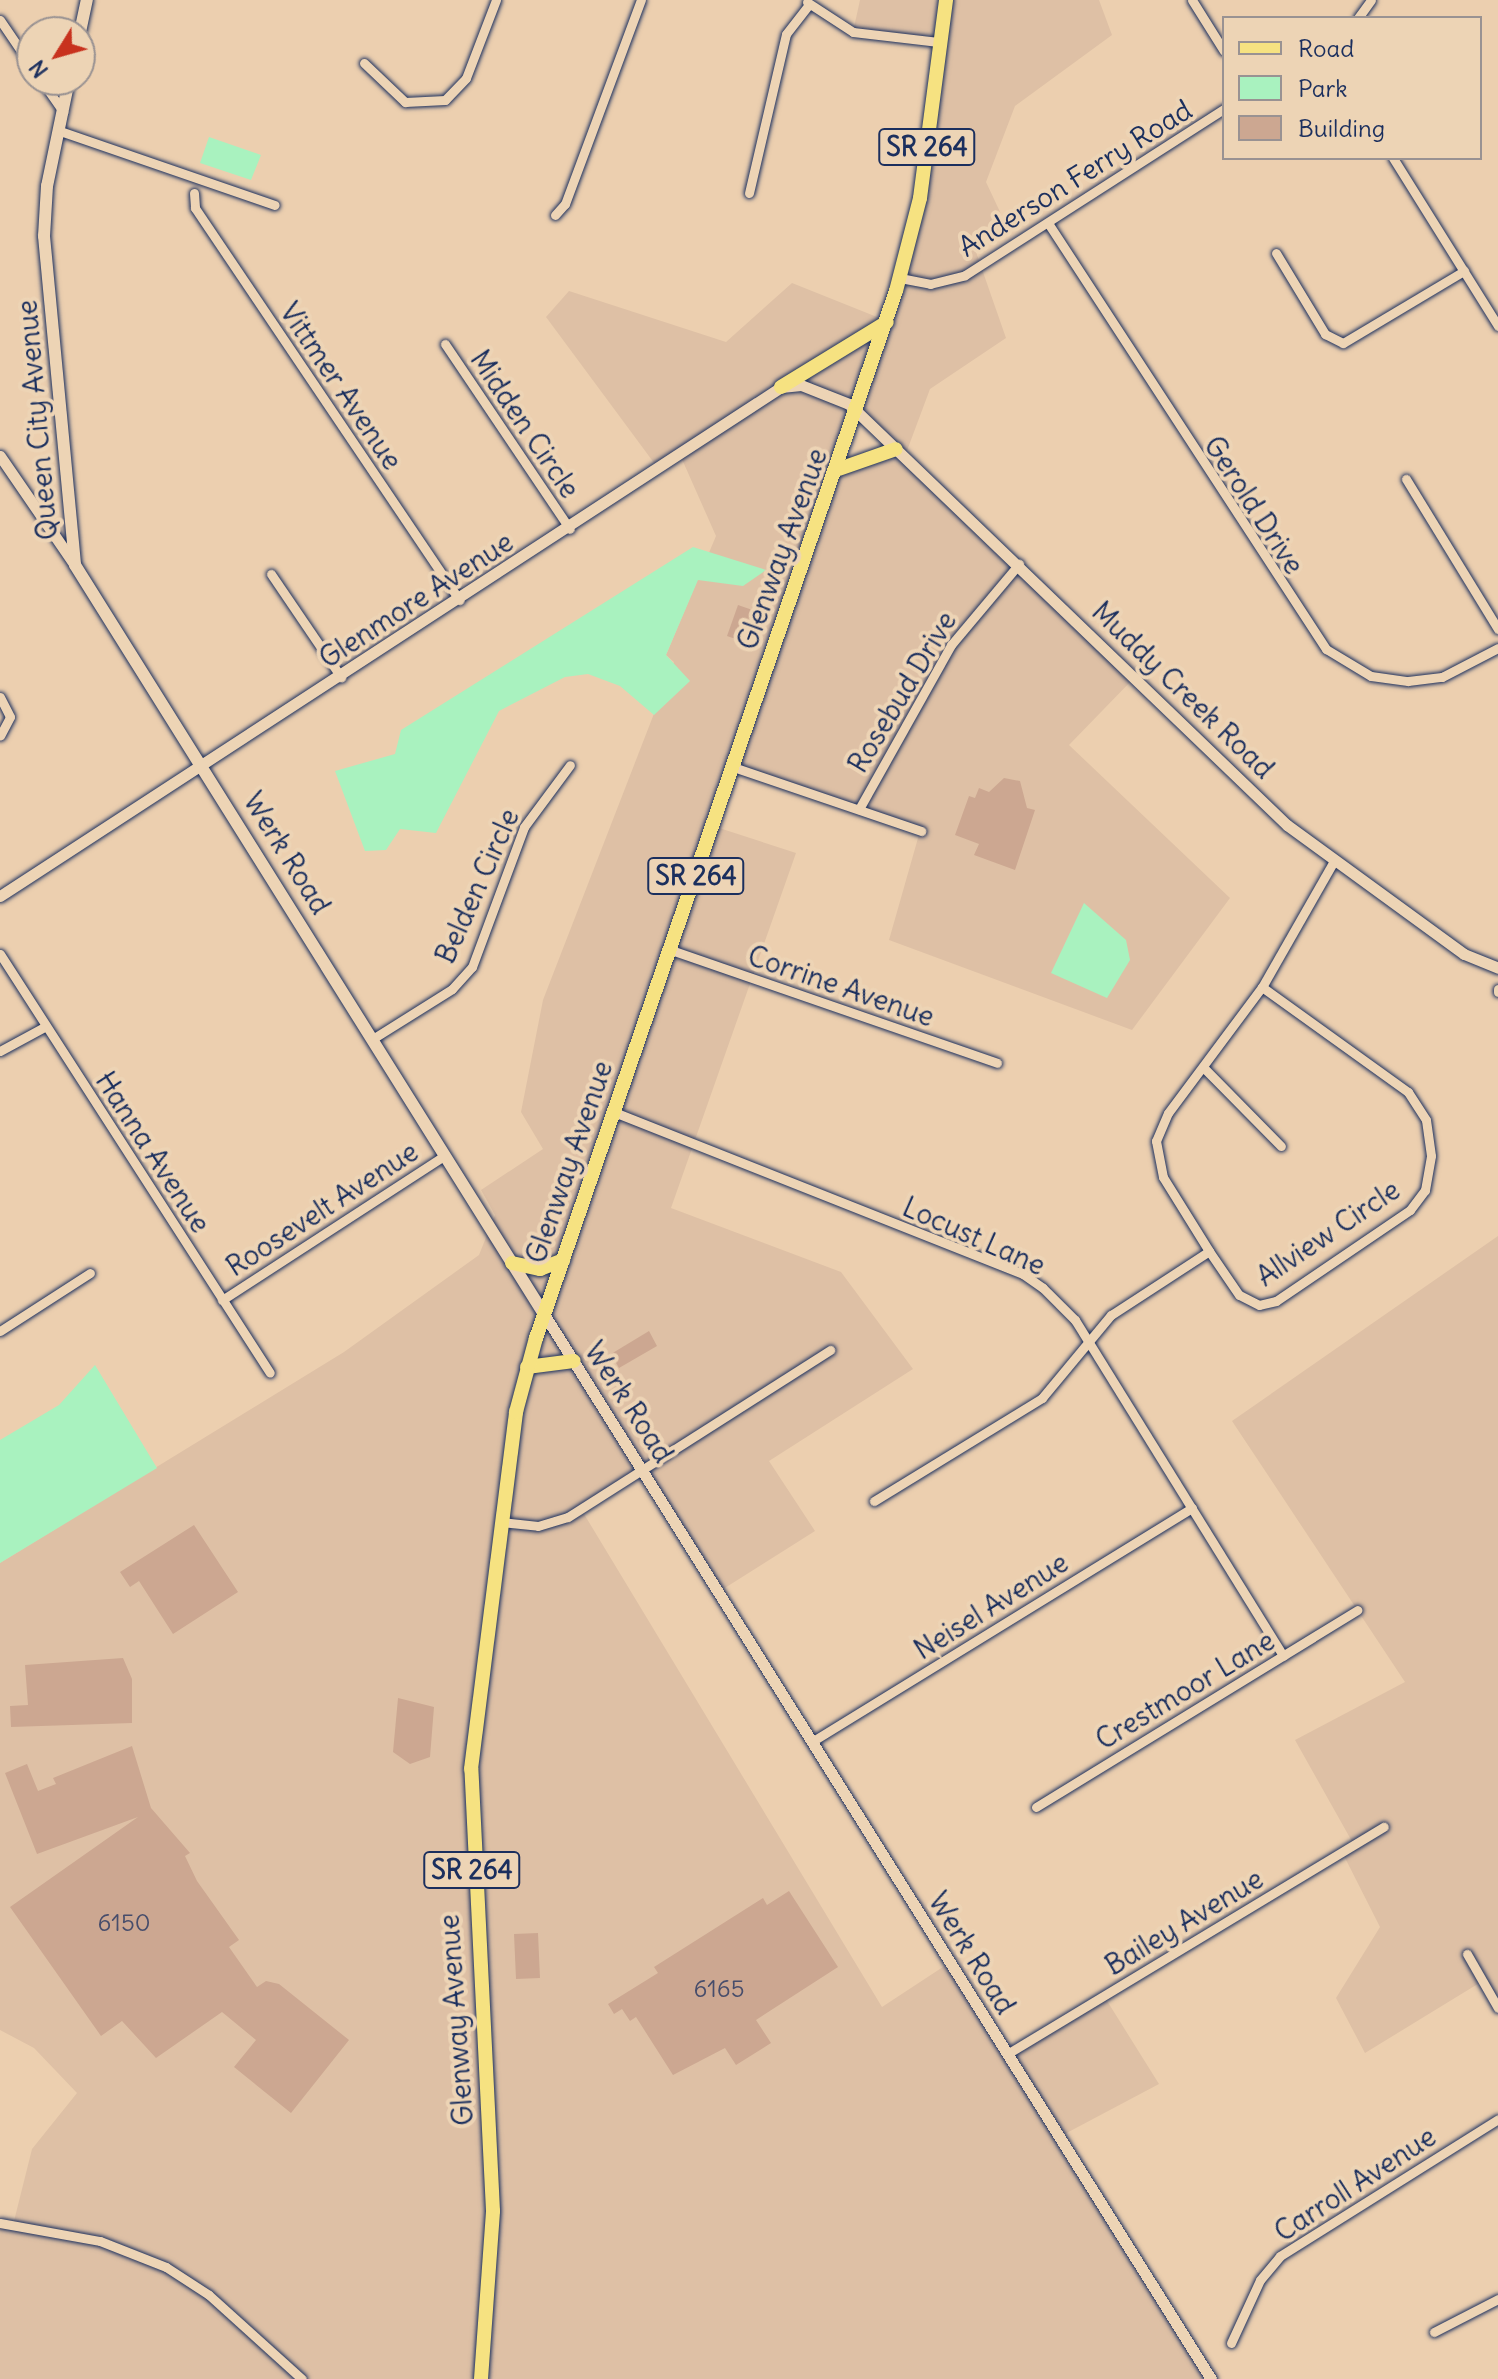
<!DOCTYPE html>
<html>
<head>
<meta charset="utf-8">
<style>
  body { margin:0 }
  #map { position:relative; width:1498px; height:2379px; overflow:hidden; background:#eccfaf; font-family:Delius,sans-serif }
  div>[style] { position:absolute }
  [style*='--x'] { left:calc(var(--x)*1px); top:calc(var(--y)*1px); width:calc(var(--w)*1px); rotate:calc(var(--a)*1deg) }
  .built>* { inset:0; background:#dec0a5 }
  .green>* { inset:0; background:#a9f2bf }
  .building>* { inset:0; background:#cca791 }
  .roads { filter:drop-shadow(0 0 2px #1b2f5e) drop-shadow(0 0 2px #1b2f5e) }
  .minor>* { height:9px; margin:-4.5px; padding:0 4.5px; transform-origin:4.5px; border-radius:4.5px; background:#edd4b5 }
  .tertiary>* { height:11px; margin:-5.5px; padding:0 5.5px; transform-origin:5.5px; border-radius:5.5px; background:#edd4b5 }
  .secondary>* { height:12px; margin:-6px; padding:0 6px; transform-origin:6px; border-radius:6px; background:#edd4b5 }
  .primary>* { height:14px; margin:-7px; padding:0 7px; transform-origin:7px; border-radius:7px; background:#f6e281 }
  span { translate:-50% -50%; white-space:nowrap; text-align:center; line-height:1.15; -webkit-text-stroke:8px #edd4b5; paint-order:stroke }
  .number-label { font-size:24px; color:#474d6b }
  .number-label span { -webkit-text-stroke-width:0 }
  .shield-label span { padding:2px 6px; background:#edd4b5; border:2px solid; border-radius:6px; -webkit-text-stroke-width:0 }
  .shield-label { font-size:26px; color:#1b2f5e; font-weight:700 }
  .street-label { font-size:28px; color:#1b2f5e }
  .legend { position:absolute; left:1222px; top:16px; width:260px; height:144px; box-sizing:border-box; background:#edd4b5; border:2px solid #999292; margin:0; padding:10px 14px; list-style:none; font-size:24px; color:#1b2f5e }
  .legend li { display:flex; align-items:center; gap:16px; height:40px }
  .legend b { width:40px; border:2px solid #999292 }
  .north { position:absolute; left:16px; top:16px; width:80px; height:80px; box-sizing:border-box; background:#edd4b5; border:2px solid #999292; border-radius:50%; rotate:233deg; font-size:22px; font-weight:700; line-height:32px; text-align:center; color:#1b2f5e }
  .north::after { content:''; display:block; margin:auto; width:28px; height:36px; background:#c8321e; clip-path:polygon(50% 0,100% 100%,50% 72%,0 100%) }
</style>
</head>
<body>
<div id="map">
  <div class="built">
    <div style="clip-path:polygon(evenodd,860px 0,1099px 0,1112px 35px,1015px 106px,986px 182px,1009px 231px,976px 252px,1006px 338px,930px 389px,905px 456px,1135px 677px,1069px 745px,1230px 898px,1132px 1030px,889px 940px,920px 831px,733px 767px,713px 826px,796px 853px,671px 1208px,841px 1272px,913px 1369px,769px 1461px,815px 1531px,720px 1591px,643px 1468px,581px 1509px,882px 2007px,949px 1963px,1007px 2053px,1104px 1996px,1159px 2084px,1059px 2137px,1211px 2379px,0 2379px,0 2223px,13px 2225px,32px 2149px,77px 2093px,34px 2048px,0 2030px,0 1563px,344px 1352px,479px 1255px,495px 1215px,481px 1190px,543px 1149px,521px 1112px,543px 1000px,674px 662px,666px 655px,716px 536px,681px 457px,660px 471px,546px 317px,569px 291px,726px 342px,792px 283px,887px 321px,914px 229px,937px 43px,853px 32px,860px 0,859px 415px,896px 449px,840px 468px,859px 415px)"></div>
    <div style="clip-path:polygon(1498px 1236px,1498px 2008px,1481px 1982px,1365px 2053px,1336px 1998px,1380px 1927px,1342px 1852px,1354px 1845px,1295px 1740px,1405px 1682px,1232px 1421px)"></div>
  </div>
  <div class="green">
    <div style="clip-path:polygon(209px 137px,261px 155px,251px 180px,200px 163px)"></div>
    <div style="clip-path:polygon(693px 547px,766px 570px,743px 586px,698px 580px,666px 655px,690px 681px,654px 715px,620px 686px,588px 674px,565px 677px,499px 711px,436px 833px,400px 829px,386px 850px,365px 851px,335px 771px,395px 754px,401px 730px)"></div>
    <div style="clip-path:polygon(1084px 903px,1126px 940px,1130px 960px,1107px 998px,1051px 973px)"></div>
    <div style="clip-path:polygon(95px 1365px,157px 1468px,0 1563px,0 1440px,59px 1405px)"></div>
  </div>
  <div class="building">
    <div style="clip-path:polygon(738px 605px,767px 615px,756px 646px,727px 636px)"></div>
    <div style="clip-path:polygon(1004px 778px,1020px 781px,1027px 808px,1035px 810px,1015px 870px,974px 855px,979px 844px,955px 835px,969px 796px,975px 798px,979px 788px,989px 792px)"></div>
    <div style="clip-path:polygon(649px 1331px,657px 1346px,619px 1368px,611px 1354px)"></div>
    <div style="clip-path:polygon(194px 1525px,238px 1592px,173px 1634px,139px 1581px,130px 1587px,120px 1572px)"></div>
    <div style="clip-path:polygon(123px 1658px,132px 1679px,132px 1723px,11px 1727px,10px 1706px,28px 1705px,25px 1665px)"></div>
    <div style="clip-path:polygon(398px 1698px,434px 1707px,430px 1757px,410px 1764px,393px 1752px)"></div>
    <div style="clip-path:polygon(132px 1746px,151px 1808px,190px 1853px,185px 1856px,197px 1881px,239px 1940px,229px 1947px,257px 1987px,266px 1981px,279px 1984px,349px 2040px,291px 2113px,234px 2067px,256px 2040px,222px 2012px,156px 2058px,122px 2021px,101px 2036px,10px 1907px,138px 1817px,37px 1854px,5px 1773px,27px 1764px,38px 1791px,56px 1784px,53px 1778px)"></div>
    <div style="clip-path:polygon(789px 1891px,838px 1967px,756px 2020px,771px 2043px,736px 2065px,725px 2048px,673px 2075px,636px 2017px,630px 2021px,622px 2009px,614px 2014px,608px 2004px,658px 1973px,654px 1967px,763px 1898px,767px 1905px)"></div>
    <div style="clip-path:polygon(538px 1933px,540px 1978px,516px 1979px,514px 1934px)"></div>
  </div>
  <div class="roads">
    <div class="minor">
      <div style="--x:1192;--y:0;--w:60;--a:57.9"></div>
      <div style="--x:807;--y:2;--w:55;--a:33.1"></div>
      <div style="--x:853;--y:32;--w:86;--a:6.7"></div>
      <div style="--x:1358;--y:18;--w:22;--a:-54"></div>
      <div style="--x:0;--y:20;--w:57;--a:55.8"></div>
      <div style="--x:364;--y:63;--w:57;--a:43.6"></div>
      <div style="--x:405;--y:102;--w:40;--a:-2.9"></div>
      <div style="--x:445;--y:100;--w:30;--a:-46"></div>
      <div style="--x:466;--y:78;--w:84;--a:-69"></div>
      <div style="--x:41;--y:80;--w:39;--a:55"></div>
      <div style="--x:60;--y:131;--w:227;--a:19"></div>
      <div style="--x:1393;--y:158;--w:198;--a:58"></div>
      <div style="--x:194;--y:193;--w:15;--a:86"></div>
      <div style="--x:195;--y:208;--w:473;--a:56"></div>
      <div style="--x:749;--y:193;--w:163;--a:-76.9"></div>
      <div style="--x:786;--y:34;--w:37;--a:-52"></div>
      <div style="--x:555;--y:215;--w:15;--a:-48"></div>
      <div style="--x:565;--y:204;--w:218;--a:-69.6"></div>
      <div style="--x:1048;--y:223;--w:509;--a:56.87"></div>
      <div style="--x:1326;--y:649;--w:52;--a:31"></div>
      <div style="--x:1371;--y:676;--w:37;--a:8"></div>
      <div style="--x:1408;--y:681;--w:34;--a:-7"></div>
      <div style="--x:1442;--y:677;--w:63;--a:-27.4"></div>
      <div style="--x:1276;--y:253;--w:95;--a:58.8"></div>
      <div style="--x:1325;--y:334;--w:20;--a:27"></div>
      <div style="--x:1343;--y:343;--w:141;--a:-30.8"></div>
      <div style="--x:900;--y:278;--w:31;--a:11"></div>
      <div style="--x:930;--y:284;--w:36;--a:-14"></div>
      <div style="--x:965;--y:275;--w:308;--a:-32.7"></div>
      <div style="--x:445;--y:344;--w:223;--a:56"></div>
      <div style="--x:1406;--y:479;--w:176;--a:58.5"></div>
      <div style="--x:271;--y:574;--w:125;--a:55.8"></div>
      <div style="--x:0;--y:697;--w:22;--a:63"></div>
      <div style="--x:10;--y:717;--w:21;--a:118"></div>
      <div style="--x:733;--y:767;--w:199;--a:18.8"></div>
      <div style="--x:859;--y:809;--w:188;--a:-60.7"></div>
      <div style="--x:951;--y:645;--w:106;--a:-50"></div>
      <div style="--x:671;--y:950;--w:345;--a:19.1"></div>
      <div style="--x:0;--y:954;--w:498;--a:57.2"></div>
      <div style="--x:1262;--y:987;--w:180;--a:35.7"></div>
      <div style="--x:1408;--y:1092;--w:33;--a:57"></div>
      <div style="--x:1426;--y:1120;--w:36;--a:82"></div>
      <div style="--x:1431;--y:1156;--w:35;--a:100"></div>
      <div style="--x:1425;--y:1190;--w:25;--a:127"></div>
      <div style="--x:1410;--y:1210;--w:162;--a:145.8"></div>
      <div style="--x:1276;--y:1301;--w:17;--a:167"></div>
      <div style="--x:1259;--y:1305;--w:22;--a:-153"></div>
      <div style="--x:1239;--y:1295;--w:53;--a:-124.3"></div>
      <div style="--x:1209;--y:1251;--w:87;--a:-121.9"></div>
      <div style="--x:1163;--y:1177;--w:37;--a:-101"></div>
      <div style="--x:1156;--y:1141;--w:30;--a:-67"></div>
      <div style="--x:1168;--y:1113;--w:157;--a:-53.3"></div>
      <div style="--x:1262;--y:987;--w:147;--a:-60.3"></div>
      <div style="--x:1498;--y:989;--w:3;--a:90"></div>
      <div style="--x:374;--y:1038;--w:92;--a:-32.1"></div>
      <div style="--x:452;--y:989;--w:30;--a:-48"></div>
      <div style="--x:472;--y:967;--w:149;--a:-69.6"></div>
      <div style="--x:524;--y:827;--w:77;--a:-53.4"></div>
      <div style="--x:0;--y:1051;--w:52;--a:-28.5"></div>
      <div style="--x:1203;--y:1067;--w:111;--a:45.4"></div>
      <div style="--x:614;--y:1112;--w:440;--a:21.6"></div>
      <div style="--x:1023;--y:1274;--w:24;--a:35"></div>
      <div style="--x:1043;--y:1288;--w:45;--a:45"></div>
      <div style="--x:1075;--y:1320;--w:395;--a:58.2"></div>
      <div style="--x:222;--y:1300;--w:266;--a:-33"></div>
      <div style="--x:0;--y:1331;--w:107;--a:-32.8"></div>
      <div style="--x:874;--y:1501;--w:197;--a:-31.5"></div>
      <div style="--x:1042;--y:1398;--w:108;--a:-50.3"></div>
      <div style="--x:1111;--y:1315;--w:117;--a:-33.1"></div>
      <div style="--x:501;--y:1522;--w:37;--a:6"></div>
      <div style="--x:538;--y:1526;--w:31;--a:-17"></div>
      <div style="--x:568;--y:1517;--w:311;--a:-32.5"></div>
      <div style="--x:813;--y:1741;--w:445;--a:-31.6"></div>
      <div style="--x:1036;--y:1807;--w:377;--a:-31.5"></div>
      <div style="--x:1467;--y:1954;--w:62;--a:60.1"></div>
      <div style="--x:1007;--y:2054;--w:440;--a:-31.1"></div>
      <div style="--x:0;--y:2223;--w:102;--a:10.2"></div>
      <div style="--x:100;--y:2241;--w:71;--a:21.5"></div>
      <div style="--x:166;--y:2267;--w:51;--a:33.1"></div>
      <div style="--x:209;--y:2295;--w:125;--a:42.1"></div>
      <div style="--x:1434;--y:2332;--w:72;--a:-27.3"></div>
      <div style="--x:1231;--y:2343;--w:69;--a:-65.3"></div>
      <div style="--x:1260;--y:2280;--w:31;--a:-50"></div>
      <div style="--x:1280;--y:2256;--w:257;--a:-32.1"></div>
    </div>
    <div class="tertiary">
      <div style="--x:0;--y:456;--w:132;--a:55.5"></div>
      <div style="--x:0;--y:896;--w:932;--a:-33.09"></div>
      <div style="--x:781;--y:387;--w:20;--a:-6"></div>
      <div style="--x:801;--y:385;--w:52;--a:21.6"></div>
      <div style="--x:849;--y:404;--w:608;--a:43.87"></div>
      <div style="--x:1287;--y:825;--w:219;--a:36.1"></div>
      <div style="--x:1464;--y:954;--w:37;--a:22"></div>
      <div style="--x:544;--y:1314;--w:1257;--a:57.94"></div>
    </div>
    <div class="secondary">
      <div style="--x:80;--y:32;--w:33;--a:-78"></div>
      <div style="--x:69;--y:80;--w:108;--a:101.7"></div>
      <div style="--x:47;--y:186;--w:50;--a:93.4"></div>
      <div style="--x:44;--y:236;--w:330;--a:84.6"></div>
      <div style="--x:75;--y:565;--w:884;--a:57.95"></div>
    </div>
    <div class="primary">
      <div style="--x:781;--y:387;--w:124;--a:-31.5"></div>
      <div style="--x:839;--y:469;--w:60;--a:-19.3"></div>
      <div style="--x:512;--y:1263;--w:29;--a:12"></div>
      <div style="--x:540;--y:1269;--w:25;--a:-21"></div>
      <div style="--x:527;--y:1367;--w:47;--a:-7.3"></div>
      <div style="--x:481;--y:2379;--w:168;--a:-85.9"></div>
      <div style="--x:493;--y:2211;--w:443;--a:-92.8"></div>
      <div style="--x:471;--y:1769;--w:360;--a:-82.8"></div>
      <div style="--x:516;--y:1412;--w:77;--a:-74.9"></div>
      <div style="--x:536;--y:1338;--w:1107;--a:-71.03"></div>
      <div style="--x:896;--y:291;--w:96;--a:-75.5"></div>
      <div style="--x:920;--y:198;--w:200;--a:-82.5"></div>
    </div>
  </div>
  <div class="number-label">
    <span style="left:124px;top:1923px">6150</span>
    <span style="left:719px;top:1989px">6165</span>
  </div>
  <div class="shield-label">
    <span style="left:927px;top:147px">SR 264</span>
    <span style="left:696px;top:876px">SR 264</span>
    <span style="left:472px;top:1870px">SR 264</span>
  </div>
  <div class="street-label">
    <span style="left:1075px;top:178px;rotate:-32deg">Anderson Ferry Road</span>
    <span style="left:341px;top:386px;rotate:56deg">Vittmer Avenue</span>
    <span style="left:37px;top:420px;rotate:-95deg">Queen City Avenue</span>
    <span style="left:525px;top:424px;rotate:56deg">Midden Circle</span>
    <span style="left:1254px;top:505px;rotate:57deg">Gerold Drive</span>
    <span style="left:782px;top:549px;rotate:-70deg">Glenway Avenue</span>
    <span style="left:416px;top:600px;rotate:-33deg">Glenmore Avenue</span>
    <span style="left:1183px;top:690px;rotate:44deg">Muddy Creek Road</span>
    <span style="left:902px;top:692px;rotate:-59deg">Rosebud Drive</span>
    <span style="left:287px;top:853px;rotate:58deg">Werk Road</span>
    <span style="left:477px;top:886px;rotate:-66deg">Belden Circle</span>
    <span style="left:841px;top:986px;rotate:19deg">Corrine Avenue</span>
    <span style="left:153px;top:1152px;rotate:57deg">Hanna Avenue</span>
    <span style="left:569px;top:1162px;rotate:-71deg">Glenway Avenue</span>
    <span style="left:322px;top:1209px;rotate:-33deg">Roosevelt Avenue</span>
    <span style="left:1328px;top:1233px;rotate:-34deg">Allview Circle</span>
    <span style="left:974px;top:1236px;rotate:24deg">Locust Lane</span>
    <span style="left:629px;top:1402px;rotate:57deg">Werk Road</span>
    <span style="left:991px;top:1606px;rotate:-32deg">Neisel Avenue</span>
    <span style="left:1185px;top:1690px;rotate:-31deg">Crestmoor Lane</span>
    <span style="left:1184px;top:1922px;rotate:-31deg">Bailey Avenue</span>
    <span style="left:972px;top:1953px;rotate:58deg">Werk Road</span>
    <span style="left:456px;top:2020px;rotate:-94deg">Glenway Avenue</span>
    <span style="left:1355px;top:2184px;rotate:-33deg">Carroll Avenue</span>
  </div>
  <ul class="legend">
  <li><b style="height:10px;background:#f6e281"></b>Road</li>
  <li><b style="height:22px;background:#a9f2bf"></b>Park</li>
  <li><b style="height:22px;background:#cca791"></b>Building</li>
  </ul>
  <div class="north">N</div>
</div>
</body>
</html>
